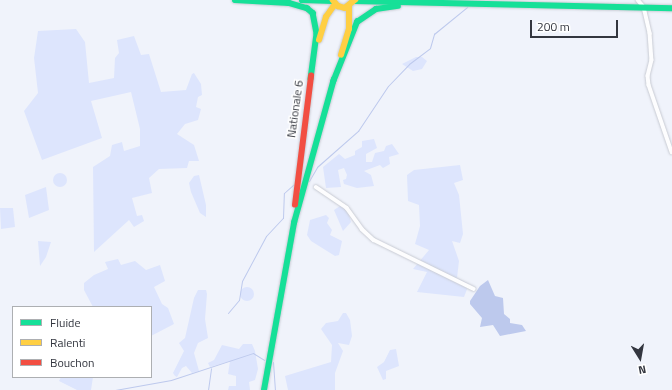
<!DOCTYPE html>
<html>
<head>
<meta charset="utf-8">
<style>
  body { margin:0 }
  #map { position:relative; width:672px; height:390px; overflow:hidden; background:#f0f3fb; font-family:"Titillium Web",sans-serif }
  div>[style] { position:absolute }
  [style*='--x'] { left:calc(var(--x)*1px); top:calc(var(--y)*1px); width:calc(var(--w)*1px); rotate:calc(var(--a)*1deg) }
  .green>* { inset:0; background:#dde5fd }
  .round { border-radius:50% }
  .water>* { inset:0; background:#bdc9ed }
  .stream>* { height:1px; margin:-0.5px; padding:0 0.5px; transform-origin:0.5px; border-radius:0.5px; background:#bdc9ed }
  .roads { filter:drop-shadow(0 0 1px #c8cbd3) drop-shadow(0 0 1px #c8cbd3) }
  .street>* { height:3.5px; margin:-1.75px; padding:0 1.75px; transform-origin:1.75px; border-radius:1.75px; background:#fdfdfe }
  .fast>* { height:5.5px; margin:-2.75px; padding:0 2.75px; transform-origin:2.75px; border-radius:2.75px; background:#16e098 }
  .slow>* { height:5.5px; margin:-2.75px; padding:0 2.75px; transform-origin:2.75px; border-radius:2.75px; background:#ffcf43 }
  .jam>* { height:5.5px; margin:-2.75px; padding:0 2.75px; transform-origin:2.75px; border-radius:2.75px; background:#f24e42 }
  span { translate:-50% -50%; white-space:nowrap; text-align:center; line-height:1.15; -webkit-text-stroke:3px #fff; paint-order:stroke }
  .street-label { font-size:12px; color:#33363f }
  .legend { position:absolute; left:12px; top:306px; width:140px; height:72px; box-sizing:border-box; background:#fff; border:1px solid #adafb2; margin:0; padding:5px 7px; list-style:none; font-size:12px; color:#33363f }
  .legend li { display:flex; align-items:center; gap:8px; height:20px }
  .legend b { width:20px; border:1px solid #adafb2 }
  .north { position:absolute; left:620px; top:338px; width:40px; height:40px; -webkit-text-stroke:3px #fff; paint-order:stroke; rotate:169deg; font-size:11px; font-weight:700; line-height:16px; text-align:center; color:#33363f }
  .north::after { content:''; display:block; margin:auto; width:14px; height:18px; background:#33363f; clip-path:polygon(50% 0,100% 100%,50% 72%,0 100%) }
  .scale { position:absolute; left:530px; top:20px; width:88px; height:18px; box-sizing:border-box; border:2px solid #33363f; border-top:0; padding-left:5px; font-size:12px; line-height:14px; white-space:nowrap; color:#33363f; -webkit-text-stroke:3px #fff; paint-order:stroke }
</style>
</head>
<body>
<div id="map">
  <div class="green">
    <div style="clip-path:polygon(76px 29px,85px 42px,89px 83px,114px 78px,115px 58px,119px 53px,117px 40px,134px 36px,141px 55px,149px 54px,161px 92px,186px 90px,192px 74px,194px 73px,201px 84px,202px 95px,198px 97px,196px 107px,201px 109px,198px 120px,185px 124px,177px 134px,194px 145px,199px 161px,189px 161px,187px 168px,159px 169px,149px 178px,152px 193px,132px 198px,137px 216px,142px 215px,144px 221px,134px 227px,129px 220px,94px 252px,93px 167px,110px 156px,112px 145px,122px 142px,124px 151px,140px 146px,140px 129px,131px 92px,91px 101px,102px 138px,42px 160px,24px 111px,38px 93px,34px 58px,38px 31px)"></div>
    <div style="clip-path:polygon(416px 57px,422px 57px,427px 61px,422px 69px,413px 71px,402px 64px)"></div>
    <div style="clip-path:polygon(374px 139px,377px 148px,366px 154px,366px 162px,372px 162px,375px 153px,384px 151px,386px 146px,392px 144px,399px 154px,389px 157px,390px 164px,383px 168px,380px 165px,364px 171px,371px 175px,374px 186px,357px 188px,344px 184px,343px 180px,346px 179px,347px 175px,344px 168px,338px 170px,341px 187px,326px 188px,323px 167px,339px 154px,345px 159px,355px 155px,355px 151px,362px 147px,362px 141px)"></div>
    <div style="clip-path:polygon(460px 165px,463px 180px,454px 183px,459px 195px,463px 234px,460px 243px,452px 241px,459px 261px,457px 278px,469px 284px,464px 297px,417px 292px,427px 272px,413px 269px,429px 250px,415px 244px,420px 226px,419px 205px,408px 201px,407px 175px,414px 170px)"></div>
    <div class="round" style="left:53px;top:173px;width:14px;height:14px"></div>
    <div style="clip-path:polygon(199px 175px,206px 205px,206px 217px,200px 213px,191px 192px,189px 183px,194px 176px)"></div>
    <div style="clip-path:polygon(46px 187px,49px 210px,29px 218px,25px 195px)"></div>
    <div style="clip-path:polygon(340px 206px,347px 208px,351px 222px,343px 231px,334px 210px)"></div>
    <div style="clip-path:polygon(0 208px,13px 208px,15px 227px,1px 229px)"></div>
    <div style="clip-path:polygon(326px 215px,329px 218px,327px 223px,332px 230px,330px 235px,342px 241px,339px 255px,335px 256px,311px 241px,307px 235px,310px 220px)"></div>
    <div style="clip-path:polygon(38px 241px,51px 242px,46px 257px,40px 266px)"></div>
    <div style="clip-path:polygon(118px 259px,121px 265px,135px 261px,146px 270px,160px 265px,165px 281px,154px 287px,162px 304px,168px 308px,174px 324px,151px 336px,151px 307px,93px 307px,84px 290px,84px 283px,94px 275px,108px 269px,105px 262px)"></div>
    <div class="round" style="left:240px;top:287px;width:14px;height:14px"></div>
    <div style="clip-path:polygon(198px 290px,206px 290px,207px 294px,205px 319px,208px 338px,198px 343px,194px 353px,199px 371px,192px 373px,186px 366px,182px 368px,177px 377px,175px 376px,173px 373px,184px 351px,179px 343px,185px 338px,194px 298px)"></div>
    <div style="clip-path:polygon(343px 313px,346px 313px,350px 320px,352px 336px,349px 345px,338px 343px,343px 351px,335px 373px,335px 390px,288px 390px,285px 376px,331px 362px,332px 345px,321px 329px,326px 323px,338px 321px)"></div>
    <div style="clip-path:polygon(243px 344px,252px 344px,255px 351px,258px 369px,255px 380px,249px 382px,250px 390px,228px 390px,229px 386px,236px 386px,236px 376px,228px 374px,230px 361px,210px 367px,208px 363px,214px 360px,222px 345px,239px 349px)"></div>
    <div style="clip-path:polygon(396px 349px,399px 366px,386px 371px,386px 379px,383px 380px,377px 367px,384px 362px,390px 350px)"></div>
    <div style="clip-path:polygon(61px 377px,93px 377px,91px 390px,77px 390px,59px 381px)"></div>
  </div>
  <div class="water">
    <div style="clip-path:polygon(488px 280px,495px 296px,503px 298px,504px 314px,510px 319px,510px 323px,522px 325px,526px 331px,500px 336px,493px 325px,480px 327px,482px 318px,470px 304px,470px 301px,480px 286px)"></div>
  </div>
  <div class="stream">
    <div style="--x:309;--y:181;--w:16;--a:-60"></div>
    <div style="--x:317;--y:167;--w:55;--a:-41.3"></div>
    <div style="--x:358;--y:131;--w:54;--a:-56.3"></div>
    <div style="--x:388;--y:86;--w:30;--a:-46"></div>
    <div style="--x:409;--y:64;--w:26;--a:-37"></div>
    <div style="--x:430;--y:48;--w:15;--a:-74"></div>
    <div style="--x:434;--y:34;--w:43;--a:-39.3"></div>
    <div style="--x:228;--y:313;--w:17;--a:-50"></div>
    <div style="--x:239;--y:300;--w:19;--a:-81"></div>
    <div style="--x:242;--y:281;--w:51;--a:-61.9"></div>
    <div style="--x:266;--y:236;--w:25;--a:-47"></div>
    <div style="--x:283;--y:218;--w:25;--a:-88"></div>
    <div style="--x:284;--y:193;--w:13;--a:-42"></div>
    <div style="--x:273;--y:362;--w:28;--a:86"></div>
    <div style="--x:115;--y:390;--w:57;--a:-10.1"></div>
    <div style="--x:171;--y:380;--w:86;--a:-18.2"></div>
    <div style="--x:253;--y:353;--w:13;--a:32"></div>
    <div style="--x:208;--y:390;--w:22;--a:-82"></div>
  </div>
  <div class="roads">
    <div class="street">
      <div style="--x:638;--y:0;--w:9;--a:49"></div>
      <div style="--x:644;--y:7;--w:27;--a:77"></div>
      <div style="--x:650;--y:33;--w:27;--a:86"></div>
      <div style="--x:652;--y:60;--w:16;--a:104"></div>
      <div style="--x:648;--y:76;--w:9;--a:84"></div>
      <div style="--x:649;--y:85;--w:71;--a:71.1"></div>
      <div style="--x:316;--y:187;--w:37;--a:34"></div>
      <div style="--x:347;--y:208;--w:26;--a:54"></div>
      <div style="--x:362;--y:229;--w:16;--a:43"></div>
      <div style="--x:374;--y:240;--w:111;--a:26.1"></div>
    </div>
    <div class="fast">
      <div style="--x:235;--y:0;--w:54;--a:3.2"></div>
      <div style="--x:289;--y:3;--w:19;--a:16"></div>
      <div style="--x:307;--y:8;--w:8;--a:40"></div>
      <div style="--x:313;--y:13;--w:21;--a:79"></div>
      <div style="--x:317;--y:34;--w:45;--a:97.6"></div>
      <div style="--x:302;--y:0;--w:31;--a:2"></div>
      <div style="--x:355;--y:1;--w:317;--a:1.3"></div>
      <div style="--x:333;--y:82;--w:65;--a:-68.2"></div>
      <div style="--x:357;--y:22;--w:23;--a:-34"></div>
      <div style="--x:376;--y:9;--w:22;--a:-8"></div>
      <div style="--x:264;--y:390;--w:170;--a:-79.8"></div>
      <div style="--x:294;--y:223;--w:149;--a:-74.5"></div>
    </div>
    <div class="slow">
      <div style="--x:333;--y:0;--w:8;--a:50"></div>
      <div style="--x:338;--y:6;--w:7;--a:16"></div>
      <div style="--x:345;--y:8;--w:13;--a:-39"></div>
      <div style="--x:319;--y:40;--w:24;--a:-73"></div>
      <div style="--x:326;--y:17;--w:16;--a:-55"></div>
      <div style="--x:341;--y:55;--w:27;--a:-73"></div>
      <div style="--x:349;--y:29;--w:22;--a:-90"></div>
    </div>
    <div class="jam">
      <div style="--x:295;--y:205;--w:130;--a:-82.9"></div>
    </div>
  </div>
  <div class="street-label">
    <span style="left:295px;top:109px;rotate:-82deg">Nationale 6</span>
  </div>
  <ul class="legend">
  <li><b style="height:5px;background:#16e098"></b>Fluide</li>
  <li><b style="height:5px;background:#ffcf43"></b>Ralenti</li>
  <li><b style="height:5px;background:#f24e42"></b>Bouchon</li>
  </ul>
  <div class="north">N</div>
  <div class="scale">200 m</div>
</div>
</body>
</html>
